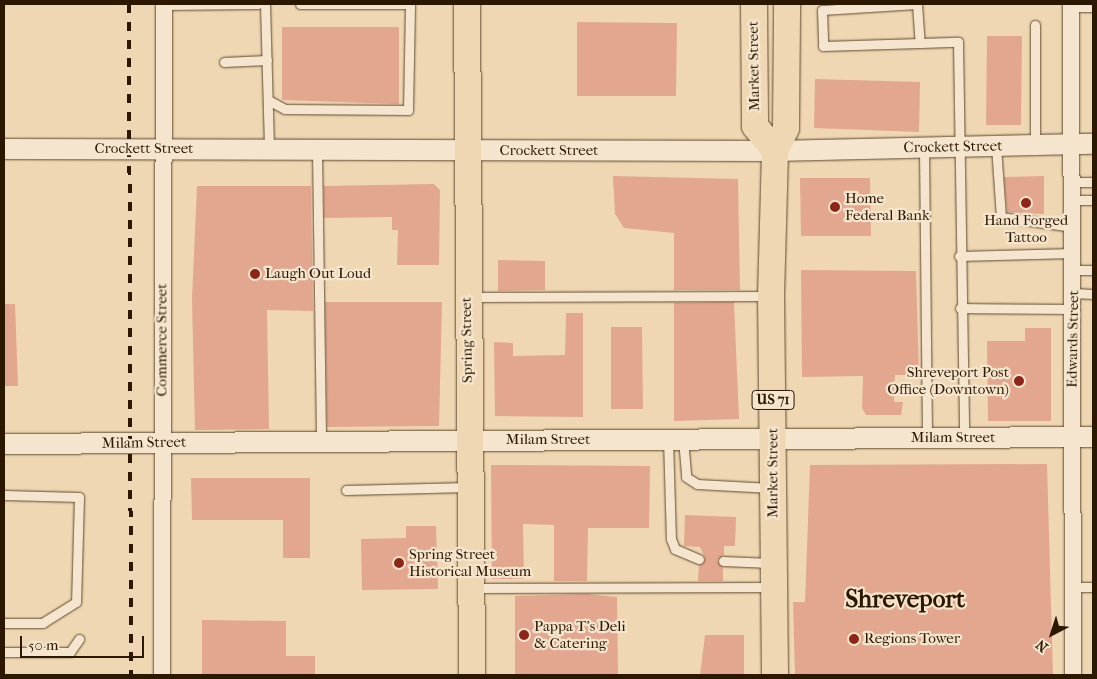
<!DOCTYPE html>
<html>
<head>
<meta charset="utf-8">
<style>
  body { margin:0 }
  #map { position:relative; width:1097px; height:679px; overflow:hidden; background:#f0d7b3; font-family:"IM FELL French Canon",serif }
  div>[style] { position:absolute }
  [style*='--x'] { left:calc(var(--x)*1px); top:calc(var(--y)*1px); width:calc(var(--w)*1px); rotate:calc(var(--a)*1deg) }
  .building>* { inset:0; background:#e2a78e }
  .roads { filter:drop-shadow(0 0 1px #5d482e) drop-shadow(0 0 1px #5d482e) }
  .service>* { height:9px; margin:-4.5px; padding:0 4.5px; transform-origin:4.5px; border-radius:4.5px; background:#f5e5ce }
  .minor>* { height:16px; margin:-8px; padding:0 8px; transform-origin:8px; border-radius:8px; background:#f5e5ce }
  .tertiary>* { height:20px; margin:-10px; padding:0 10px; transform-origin:10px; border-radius:10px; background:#f5e5ce }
  .primary>* { height:26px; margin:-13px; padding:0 13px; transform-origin:13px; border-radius:13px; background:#f0d7b3 }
  .rail>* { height:4px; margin-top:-2px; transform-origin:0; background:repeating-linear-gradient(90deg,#2c1801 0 9px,transparent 0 18px) }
  .dots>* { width:14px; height:14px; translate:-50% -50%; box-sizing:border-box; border:2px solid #f5e5ce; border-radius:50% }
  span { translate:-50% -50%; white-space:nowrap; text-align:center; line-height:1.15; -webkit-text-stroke:4.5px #f5e5ce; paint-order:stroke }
  .shield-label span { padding:1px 4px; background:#f5e5ce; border:1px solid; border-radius:4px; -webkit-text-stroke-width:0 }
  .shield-label { font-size:14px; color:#2c1801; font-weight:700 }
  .street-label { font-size:15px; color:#2c1801 }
  .poi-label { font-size:15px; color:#2c1801 }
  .left { translate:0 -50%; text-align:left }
  .right { translate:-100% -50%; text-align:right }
  .town-label { font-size:25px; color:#2c1801; font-weight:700 }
  .frame { position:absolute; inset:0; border:5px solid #2c1801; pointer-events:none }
  .north { position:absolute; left:1027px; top:609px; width:50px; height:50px; -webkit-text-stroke:4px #f5e5ce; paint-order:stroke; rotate:220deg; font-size:14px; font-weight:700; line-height:20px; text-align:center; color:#2c1801 }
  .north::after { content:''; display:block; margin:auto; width:18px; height:22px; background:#2c1801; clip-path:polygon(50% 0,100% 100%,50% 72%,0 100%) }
  .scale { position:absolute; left:20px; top:636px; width:124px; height:22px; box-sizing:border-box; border:2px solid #2c1801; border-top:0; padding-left:6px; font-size:15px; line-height:18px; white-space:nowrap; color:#2c1801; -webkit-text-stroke:4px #f5e5ce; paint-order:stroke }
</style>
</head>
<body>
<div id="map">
  <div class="building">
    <div style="clip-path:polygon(577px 22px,677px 23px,676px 96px,577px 96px)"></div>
    <div style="clip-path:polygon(282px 27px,399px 27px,399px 104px,282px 100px)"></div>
    <div style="clip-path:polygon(987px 36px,1022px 36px,1021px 125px,986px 125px)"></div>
    <div style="clip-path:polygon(815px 79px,920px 82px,919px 132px,814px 128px)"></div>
    <div style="clip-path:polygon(613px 176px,738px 179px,740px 290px,674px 290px,674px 233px,624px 228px,615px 214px)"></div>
    <div style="clip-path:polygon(1044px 176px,1044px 214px,1007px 212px,1004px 177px)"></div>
    <div style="clip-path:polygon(800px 178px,870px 178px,871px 236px,801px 236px)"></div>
    <div style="clip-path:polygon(434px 184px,440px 190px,439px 265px,397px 265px,398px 230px,392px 230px,392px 217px,324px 218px,324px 186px)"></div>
    <div style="clip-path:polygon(197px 186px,311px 186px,313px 311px,267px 310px,269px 429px,195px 430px,192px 299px)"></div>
    <div style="clip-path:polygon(498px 260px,545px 261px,545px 290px,498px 291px)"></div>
    <div style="clip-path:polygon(801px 270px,916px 271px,919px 375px,895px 375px,894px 402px,903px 402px,901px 415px,866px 415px,862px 408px,863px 376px,802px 377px)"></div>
    <div style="clip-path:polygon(325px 302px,442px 302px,439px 426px,327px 427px)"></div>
    <div style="clip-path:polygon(734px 302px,739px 419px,674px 421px,674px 303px)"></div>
    <div style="clip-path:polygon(4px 304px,15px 304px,18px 386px,4px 386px)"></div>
    <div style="clip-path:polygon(566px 313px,583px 313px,583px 417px,495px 416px,494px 342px,513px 343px,513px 356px,565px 355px)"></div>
    <div style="clip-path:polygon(611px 327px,642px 327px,643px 409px,611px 409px)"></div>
    <div style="clip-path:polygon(1025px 328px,1051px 328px,1051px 421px,988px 421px,987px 341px,1025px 341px)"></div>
    <div style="clip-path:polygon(1047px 464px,1053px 675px,795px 675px,793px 602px,805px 602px,810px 465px)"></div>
    <div style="clip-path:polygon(491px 465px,650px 466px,649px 528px,588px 528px,587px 581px,554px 581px,554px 525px,523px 524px,524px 579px,492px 579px)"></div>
    <div style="clip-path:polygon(191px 478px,310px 478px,310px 558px,283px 558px,283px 520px,192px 520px)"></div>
    <div style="clip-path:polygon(685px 515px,736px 517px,735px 546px,724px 546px,724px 555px,717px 560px,723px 567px,723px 581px,698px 581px,699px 565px,705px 558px,700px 547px,684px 546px)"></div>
    <div style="clip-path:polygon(406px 526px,436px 526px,438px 589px,362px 590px,361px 539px,406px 538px)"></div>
    <div style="clip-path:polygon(587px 594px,617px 597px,618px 675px,515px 675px,515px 596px)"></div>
    <div style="clip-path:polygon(202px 620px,286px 621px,286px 656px,315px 656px,315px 675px,202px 675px)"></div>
    <div style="clip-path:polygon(705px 635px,744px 635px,744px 675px,700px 675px)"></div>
  </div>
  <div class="roads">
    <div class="service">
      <div style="--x:265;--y:4;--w:146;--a:88.4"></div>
      <div style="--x:917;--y:4;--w:39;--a:86"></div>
      <div style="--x:920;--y:43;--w:38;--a:-2"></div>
      <div style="--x:958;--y:42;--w:396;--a:89.1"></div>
      <div style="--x:917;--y:4;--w:95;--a:176.4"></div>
      <div style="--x:822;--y:10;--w:36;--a:88"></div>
      <div style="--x:823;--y:46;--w:97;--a:-1.8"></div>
      <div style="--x:164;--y:5;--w:94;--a:-0.6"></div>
      <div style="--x:1071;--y:7;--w:22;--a:0"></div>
      <div style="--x:1035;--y:25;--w:120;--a:90"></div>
      <div style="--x:224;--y:62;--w:43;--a:-2.7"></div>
      <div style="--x:268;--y:100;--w:19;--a:28"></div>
      <div style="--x:285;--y:109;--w:123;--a:0.5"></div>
      <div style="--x:408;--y:110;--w:106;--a:-88.9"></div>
      <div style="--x:410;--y:4;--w:110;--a:180"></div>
      <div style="--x:996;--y:146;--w:71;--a:86"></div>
      <div style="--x:1001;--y:217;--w:73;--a:7.9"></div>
      <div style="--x:924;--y:148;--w:290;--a:89.4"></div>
      <div style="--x:317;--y:150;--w:292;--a:89.2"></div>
      <div style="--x:1074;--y:182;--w:19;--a:0"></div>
      <div style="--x:1074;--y:200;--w:19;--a:0"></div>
      <div style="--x:959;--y:256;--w:114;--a:-1.5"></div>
      <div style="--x:1073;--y:270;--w:20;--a:0"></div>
      <div style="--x:1073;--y:293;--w:20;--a:3"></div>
      <div style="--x:472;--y:297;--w:297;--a:-0.2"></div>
      <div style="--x:960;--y:308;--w:113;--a:0.5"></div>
      <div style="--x:668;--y:439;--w:100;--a:88.3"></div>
      <div style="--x:671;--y:539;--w:11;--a:68"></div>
      <div style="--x:675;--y:549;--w:26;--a:23"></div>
      <div style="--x:683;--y:439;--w:38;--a:85"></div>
      <div style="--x:686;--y:477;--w:13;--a:32"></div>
      <div style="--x:697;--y:484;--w:74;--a:3.1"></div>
      <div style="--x:346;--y:490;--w:123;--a:-1.4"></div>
      <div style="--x:4;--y:495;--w:75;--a:1.5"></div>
      <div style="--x:79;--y:497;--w:105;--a:91.6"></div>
      <div style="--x:76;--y:602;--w:39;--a:148"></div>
      <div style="--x:43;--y:623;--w:39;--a:180"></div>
      <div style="--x:723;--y:561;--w:48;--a:2.4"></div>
      <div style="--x:1072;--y:587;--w:21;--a:0"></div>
      <div style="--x:475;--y:588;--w:296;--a:-0.2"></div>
      <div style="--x:4;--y:652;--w:66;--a:0"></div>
      <div style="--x:70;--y:652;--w:16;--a:-55"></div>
    </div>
    <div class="minor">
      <div style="--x:1071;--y:4;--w:671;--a:89.83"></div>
      <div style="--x:162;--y:675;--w:671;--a:-89.83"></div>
    </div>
    <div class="tertiary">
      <div style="--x:4;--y:149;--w:771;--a:0.15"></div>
      <div style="--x:775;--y:151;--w:318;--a:-1.3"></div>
      <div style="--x:4;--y:444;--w:1089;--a:-0.37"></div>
    </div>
    <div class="primary">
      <div style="--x:467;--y:4;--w:671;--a:89.57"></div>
      <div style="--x:754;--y:4;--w:122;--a:89.5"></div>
      <div style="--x:755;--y:126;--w:32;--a:51"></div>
      <div style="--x:775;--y:675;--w:379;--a:-90.6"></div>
      <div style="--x:771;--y:296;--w:145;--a:-88.4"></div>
      <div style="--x:775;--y:151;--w:25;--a:-64"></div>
      <div style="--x:786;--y:128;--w:124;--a:-89.5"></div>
    </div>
  </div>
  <div class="rail">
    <div style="--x:129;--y:4;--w:671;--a:89.83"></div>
  </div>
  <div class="dots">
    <div style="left:1026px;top:203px;background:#8f2418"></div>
    <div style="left:835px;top:207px;background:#8f2418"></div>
    <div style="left:255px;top:274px;background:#8f2418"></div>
    <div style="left:1019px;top:381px;background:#8f2418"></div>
    <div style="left:399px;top:563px;background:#8f2418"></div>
    <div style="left:524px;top:635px;background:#8f2418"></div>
    <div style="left:854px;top:639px;background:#8f2418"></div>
  </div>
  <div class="shield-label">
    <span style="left:773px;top:400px">US 71</span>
  </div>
  <div class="street-label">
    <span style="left:754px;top:66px;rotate:-91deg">Market Street</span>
    <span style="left:953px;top:147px;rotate:-1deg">Crockett Street</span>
    <span style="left:144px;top:149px">Crockett Street</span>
    <span style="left:549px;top:151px">Crockett Street</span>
    <span style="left:1073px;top:339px;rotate:-89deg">Edwards Street</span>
    <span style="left:162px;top:340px;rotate:-90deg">Commerce Street</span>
    <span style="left:467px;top:340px;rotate:-91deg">Spring Street</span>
    <span style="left:953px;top:438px">Milam Street</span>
    <span style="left:548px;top:440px">Milam Street</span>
    <span style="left:144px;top:443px;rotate:-1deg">Milam Street</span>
    <span style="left:773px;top:473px;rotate:-90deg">Market Street</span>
  </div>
  <div class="poi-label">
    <span class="left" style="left:845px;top:207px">Home<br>Federal Bank</span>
    <span style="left:1026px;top:229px">Hand Forged<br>Tattoo</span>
    <span class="left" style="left:265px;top:274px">Laugh Out Loud</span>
    <span class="right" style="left:1009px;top:381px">Shreveport Post<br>Office (Downtown)</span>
    <span class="left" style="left:409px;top:563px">Spring Street<br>Historical Museum</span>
    <span class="left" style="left:534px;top:635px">Pappa T's Deli<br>&amp; Catering</span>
    <span class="left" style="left:864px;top:639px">Regions Tower</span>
  </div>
  <div class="town-label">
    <span style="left:905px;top:599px">Shreveport</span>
  </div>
  <div class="frame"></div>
  <div class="north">N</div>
  <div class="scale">50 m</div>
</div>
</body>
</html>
